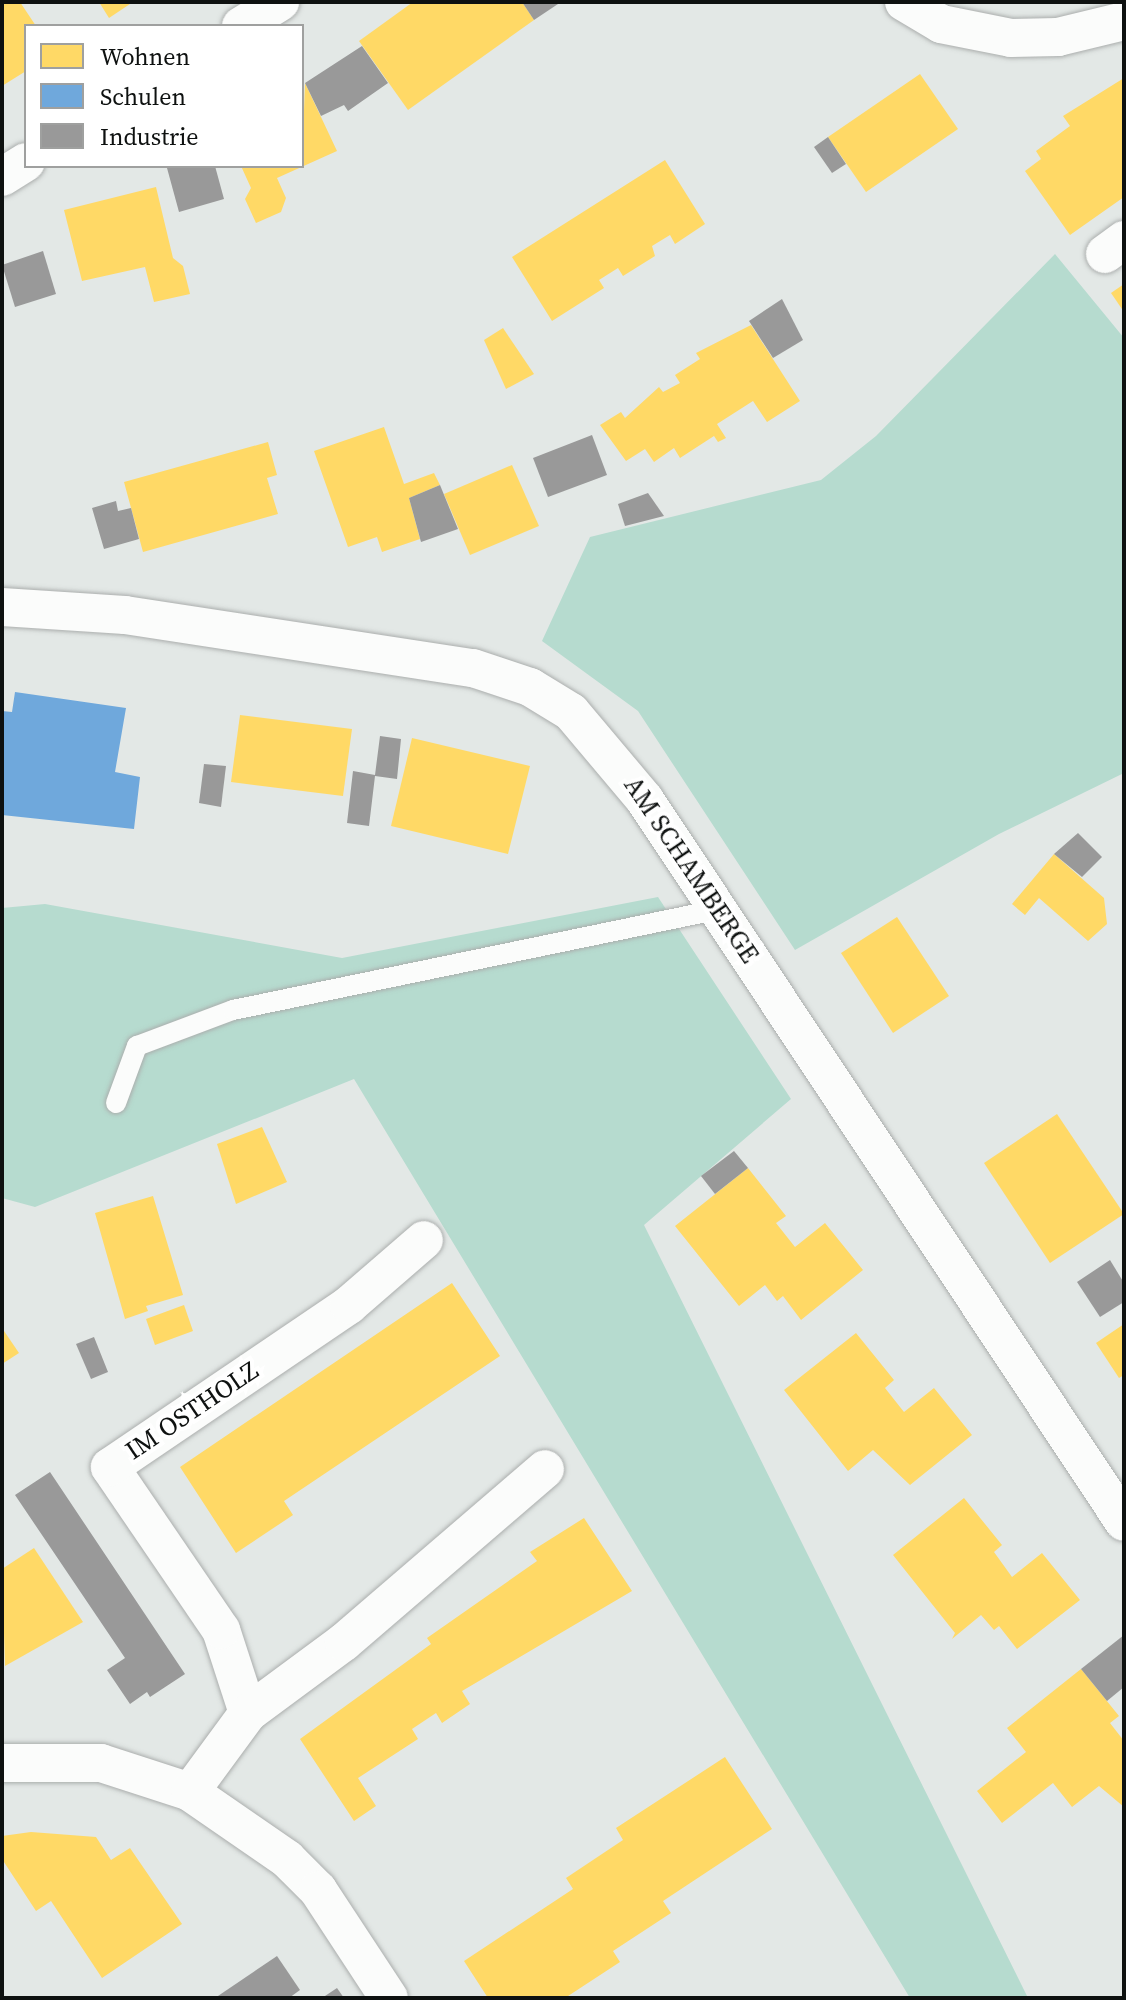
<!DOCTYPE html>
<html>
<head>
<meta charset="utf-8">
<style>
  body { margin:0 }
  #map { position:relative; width:1126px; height:2000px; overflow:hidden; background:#e3e8e6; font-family:"Source Serif 4",serif }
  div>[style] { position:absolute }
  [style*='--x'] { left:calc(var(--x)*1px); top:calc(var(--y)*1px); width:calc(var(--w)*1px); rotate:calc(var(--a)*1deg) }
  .green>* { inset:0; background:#b6dbcf }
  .homes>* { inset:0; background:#ffd966 }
  .schools>* { inset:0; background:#6fa8dc }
  .industry>* { inset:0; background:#999 }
  .roads { filter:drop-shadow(0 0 2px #abaead) drop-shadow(0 0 2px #abaead) }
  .service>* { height:20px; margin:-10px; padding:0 10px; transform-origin:10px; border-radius:10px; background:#fbfcfb }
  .minor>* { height:38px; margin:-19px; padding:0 19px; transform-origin:19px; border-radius:19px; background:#fbfcfb }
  span { translate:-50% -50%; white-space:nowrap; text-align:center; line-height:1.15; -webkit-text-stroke:8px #fff; paint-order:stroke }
  .street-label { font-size:26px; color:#0e1110 }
  .frame { position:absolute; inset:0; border:4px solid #0e1110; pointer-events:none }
  .legend { position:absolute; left:24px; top:24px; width:280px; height:144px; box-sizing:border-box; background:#fff; border:2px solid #9fa09f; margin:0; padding:10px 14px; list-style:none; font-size:24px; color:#0e1110 }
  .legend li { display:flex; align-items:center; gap:16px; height:40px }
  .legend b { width:40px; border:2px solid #9fa09f }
</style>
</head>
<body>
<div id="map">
  <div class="green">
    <div style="clip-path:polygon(1055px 254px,1124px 338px,1124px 773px,999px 834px,795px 950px,638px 711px,542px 641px,590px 537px,821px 480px,876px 436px)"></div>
    <div style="clip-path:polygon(658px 897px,791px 1099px,644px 1225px,1028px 1998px,910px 1998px,354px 1079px,35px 1207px,2px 1198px,2px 908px,45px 904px,342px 958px)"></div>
  </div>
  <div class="homes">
    <div style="clip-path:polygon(2px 2px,20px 2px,36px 26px,26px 26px,26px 71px,2px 86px)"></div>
    <div style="clip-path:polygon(99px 2px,133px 2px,109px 18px)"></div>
    <div style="clip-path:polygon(413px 2px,522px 2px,534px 20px,408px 110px,359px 41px)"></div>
    <div style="clip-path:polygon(920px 74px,958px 129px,866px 192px,828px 137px)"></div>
    <div style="clip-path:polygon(1124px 78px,1124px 197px,1070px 235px,1025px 171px,1041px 159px,1036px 151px,1070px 126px,1063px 116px)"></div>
    <div style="clip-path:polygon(305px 83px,337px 151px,277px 178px,286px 198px,281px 212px,256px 223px,245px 199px,251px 188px,241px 166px,302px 166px)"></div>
    <div style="clip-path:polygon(665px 160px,705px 224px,675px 244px,670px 235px,652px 246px,655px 256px,623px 276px,618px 268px,599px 280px,604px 288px,552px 321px,512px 257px)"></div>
    <div style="clip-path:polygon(156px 187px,173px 258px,183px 266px,190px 294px,154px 302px,145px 267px,82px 281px,64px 210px)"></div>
    <div style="clip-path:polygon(1124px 284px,1124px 312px,1111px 293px)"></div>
    <div style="clip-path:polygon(751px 325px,800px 401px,767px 422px,753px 401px,717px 424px,726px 438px,718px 442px,714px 436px,680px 458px,674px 448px,654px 462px,645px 449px,626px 461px,600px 425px,621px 412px,625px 418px,659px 387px,663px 392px,680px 383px,675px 375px,700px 359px,696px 353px)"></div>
    <div style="clip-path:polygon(503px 328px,534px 374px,506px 389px,484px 340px)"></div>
    <div style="clip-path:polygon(384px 427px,404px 484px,434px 473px,440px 485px,409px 498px,420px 539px,382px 552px,377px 537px,348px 547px,314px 451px)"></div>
    <div style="clip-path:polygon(268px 442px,277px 475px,267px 478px,278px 514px,143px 552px,124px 482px)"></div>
    <div style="clip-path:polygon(512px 465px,539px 526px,470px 555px,444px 494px)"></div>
    <div style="clip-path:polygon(240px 715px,352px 729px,343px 796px,231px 782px)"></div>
    <div style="clip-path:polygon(412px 738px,530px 766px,508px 854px,391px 826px)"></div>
    <div style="clip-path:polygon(1054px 854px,1104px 898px,1107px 924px,1088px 941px,1039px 898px,1025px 915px,1012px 904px)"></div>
    <div style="clip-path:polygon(897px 917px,949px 996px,893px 1033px,841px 953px)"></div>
    <div style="clip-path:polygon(1057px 1114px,1124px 1214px,1050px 1263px,984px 1163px)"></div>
    <div style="clip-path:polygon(262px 1127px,287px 1182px,236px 1204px,217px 1144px)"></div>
    <div style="clip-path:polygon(748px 1168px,786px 1216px,776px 1223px,795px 1247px,825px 1223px,863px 1270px,801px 1320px,783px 1296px,777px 1301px,765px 1285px,739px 1306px,675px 1226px)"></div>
    <div style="clip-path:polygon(153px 1196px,183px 1295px,146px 1306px,148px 1311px,125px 1319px,95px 1213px)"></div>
    <div style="clip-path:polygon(452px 1283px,500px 1356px,284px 1501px,293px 1515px,236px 1553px,180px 1467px)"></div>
    <div style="clip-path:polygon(184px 1305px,193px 1331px,155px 1345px,146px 1319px)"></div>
    <div style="clip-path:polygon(1124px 1324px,1124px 1375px,1119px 1378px,1096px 1343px)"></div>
    <div style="clip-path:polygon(2px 1328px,19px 1353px,2px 1364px)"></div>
    <div style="clip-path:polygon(856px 1333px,894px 1380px,885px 1388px,904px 1412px,934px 1388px,972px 1435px,910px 1485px,873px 1450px,848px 1471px,784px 1390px)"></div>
    <div style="clip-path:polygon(964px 1498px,1002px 1545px,994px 1552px,1012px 1577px,1042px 1553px,1080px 1600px,1017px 1649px,999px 1626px,994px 1630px,981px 1615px,952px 1639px,955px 1633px,893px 1555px)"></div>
    <div style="clip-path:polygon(584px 1518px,632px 1591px,462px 1691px,470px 1704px,442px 1723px,436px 1713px,412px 1729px,418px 1739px,358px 1778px,376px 1806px,354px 1821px,300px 1739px,431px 1644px,427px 1638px,537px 1561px,530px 1552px)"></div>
    <div style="clip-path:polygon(34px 1548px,83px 1622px,5px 1666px,2px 1569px)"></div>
    <div style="clip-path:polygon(1081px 1669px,1119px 1716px,1110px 1723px,1124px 1741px,1124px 1807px,1099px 1786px,1072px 1807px,1053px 1783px,1002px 1823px,977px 1791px,1026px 1752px,1007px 1728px)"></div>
    <div style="clip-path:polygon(725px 1757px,772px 1829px,663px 1901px,671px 1913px,613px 1951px,620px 1962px,565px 1998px,488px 1998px,464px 1961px,573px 1889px,566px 1878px,623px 1840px,616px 1828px)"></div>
    <div style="clip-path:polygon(31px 1832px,96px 1837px,111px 1860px,130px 1848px,182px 1924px,102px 1978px,51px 1901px,36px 1911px,2px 1859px,2px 1836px)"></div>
  </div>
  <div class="schools">
    <div style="clip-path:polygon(15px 692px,126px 708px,115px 772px,140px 777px,134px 829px,2px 815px,2px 711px,12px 712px)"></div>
  </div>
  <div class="industry">
    <div style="clip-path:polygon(522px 2px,561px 2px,534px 20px)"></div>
    <div style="clip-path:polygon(362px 46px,388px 83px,348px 111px,344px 105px,321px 116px,305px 83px)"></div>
    <div style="clip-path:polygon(828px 137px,846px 164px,832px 173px,814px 147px)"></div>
    <div style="clip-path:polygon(215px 166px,224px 199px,179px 212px,167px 168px)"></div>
    <div style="clip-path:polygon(43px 251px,56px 294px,15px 307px,2px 265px)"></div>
    <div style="clip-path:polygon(782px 299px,803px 340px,773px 358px,749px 321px)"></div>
    <div style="clip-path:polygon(592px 435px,607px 475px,548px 497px,533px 458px)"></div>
    <div style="clip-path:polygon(440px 485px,458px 529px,421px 542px,409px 498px)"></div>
    <div style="clip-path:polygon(648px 493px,664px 516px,625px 526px,618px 504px)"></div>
    <div style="clip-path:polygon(116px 501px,118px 511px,131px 508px,139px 539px,104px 549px,92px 508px)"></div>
    <div style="clip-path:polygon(380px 736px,401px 739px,397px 779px,375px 776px,369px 826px,347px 823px,353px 771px,375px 775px)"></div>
    <div style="clip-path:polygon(204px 764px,226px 766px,221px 807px,199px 803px)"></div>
    <div style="clip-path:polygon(1078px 833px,1102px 857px,1082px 877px,1054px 854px)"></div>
    <div style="clip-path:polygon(734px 1151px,748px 1168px,715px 1194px,701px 1176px)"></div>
    <div style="clip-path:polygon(1110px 1260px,1124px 1283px,1124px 1302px,1100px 1317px,1077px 1282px)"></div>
    <div style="clip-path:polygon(94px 1337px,108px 1372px,91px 1379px,76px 1344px)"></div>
    <div style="clip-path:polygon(50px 1472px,185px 1674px,150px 1697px,147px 1692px,130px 1704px,107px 1670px,125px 1658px,15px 1495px)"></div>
    <div style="clip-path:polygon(1124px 1635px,1124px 1687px,1107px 1701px,1081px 1669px)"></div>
    <div style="clip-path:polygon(277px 1956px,300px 1990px,289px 1998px,215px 1998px)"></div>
    <div style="clip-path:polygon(337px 1988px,344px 1998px,322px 1998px)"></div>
  </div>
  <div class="roads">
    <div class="service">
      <div style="--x:116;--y:1103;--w:61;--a:-69.8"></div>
      <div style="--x:137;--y:1046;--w:103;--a:-20.6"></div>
      <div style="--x:233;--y:1010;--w:494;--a:-11.7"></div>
    </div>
    <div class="minor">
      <div style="--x:904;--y:2;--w:43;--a:30.7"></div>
      <div style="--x:941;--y:24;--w:71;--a:11.3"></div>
      <div style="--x:1011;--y:38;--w:47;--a:-1.2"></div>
      <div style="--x:1058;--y:37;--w:68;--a:-13.6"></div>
      <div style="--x:241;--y:26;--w:46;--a:-31.6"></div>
      <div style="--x:2;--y:177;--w:28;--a:-32"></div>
      <div style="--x:1105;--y:254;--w:24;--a:-36"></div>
      <div style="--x:2;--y:607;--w:123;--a:3.7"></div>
      <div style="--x:125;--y:615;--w:352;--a:8.7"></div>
      <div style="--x:473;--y:668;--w:60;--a:18.4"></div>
      <div style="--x:530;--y:687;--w:48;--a:31.4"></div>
      <div style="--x:571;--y:712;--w:115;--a:49.9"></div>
      <div style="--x:645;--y:800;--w:866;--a:56.44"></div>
      <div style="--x:248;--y:1713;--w:87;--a:-108"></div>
      <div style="--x:221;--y:1630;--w:197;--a:-124.3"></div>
      <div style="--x:110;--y:1467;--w:289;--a:-34.1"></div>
      <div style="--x:349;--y:1305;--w:99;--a:-40.9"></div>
      <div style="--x:2;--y:1763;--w:99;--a:0"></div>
      <div style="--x:101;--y:1763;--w:94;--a:18"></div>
      <div style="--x:190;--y:1792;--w:118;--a:34.6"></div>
      <div style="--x:287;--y:1859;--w:44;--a:45"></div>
      <div style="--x:318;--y:1890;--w:129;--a:56.7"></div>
      <div style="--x:190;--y:1792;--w:98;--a:-53.7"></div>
      <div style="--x:248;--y:1713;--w:119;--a:-36.5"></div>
      <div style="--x:344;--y:1642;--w:265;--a:-40.7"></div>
    </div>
  </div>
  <div class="street-label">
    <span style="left:691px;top:870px;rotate:56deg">AM SCHAMBERGE</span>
    <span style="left:192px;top:1411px;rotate:-34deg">IM OSTHOLZ</span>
  </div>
  <div class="frame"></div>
  <ul class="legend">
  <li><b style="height:22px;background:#ffd966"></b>Wohnen</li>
  <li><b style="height:22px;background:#6fa8dc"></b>Schulen</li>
  <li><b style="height:22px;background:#999"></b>Industrie</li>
  </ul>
</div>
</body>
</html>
